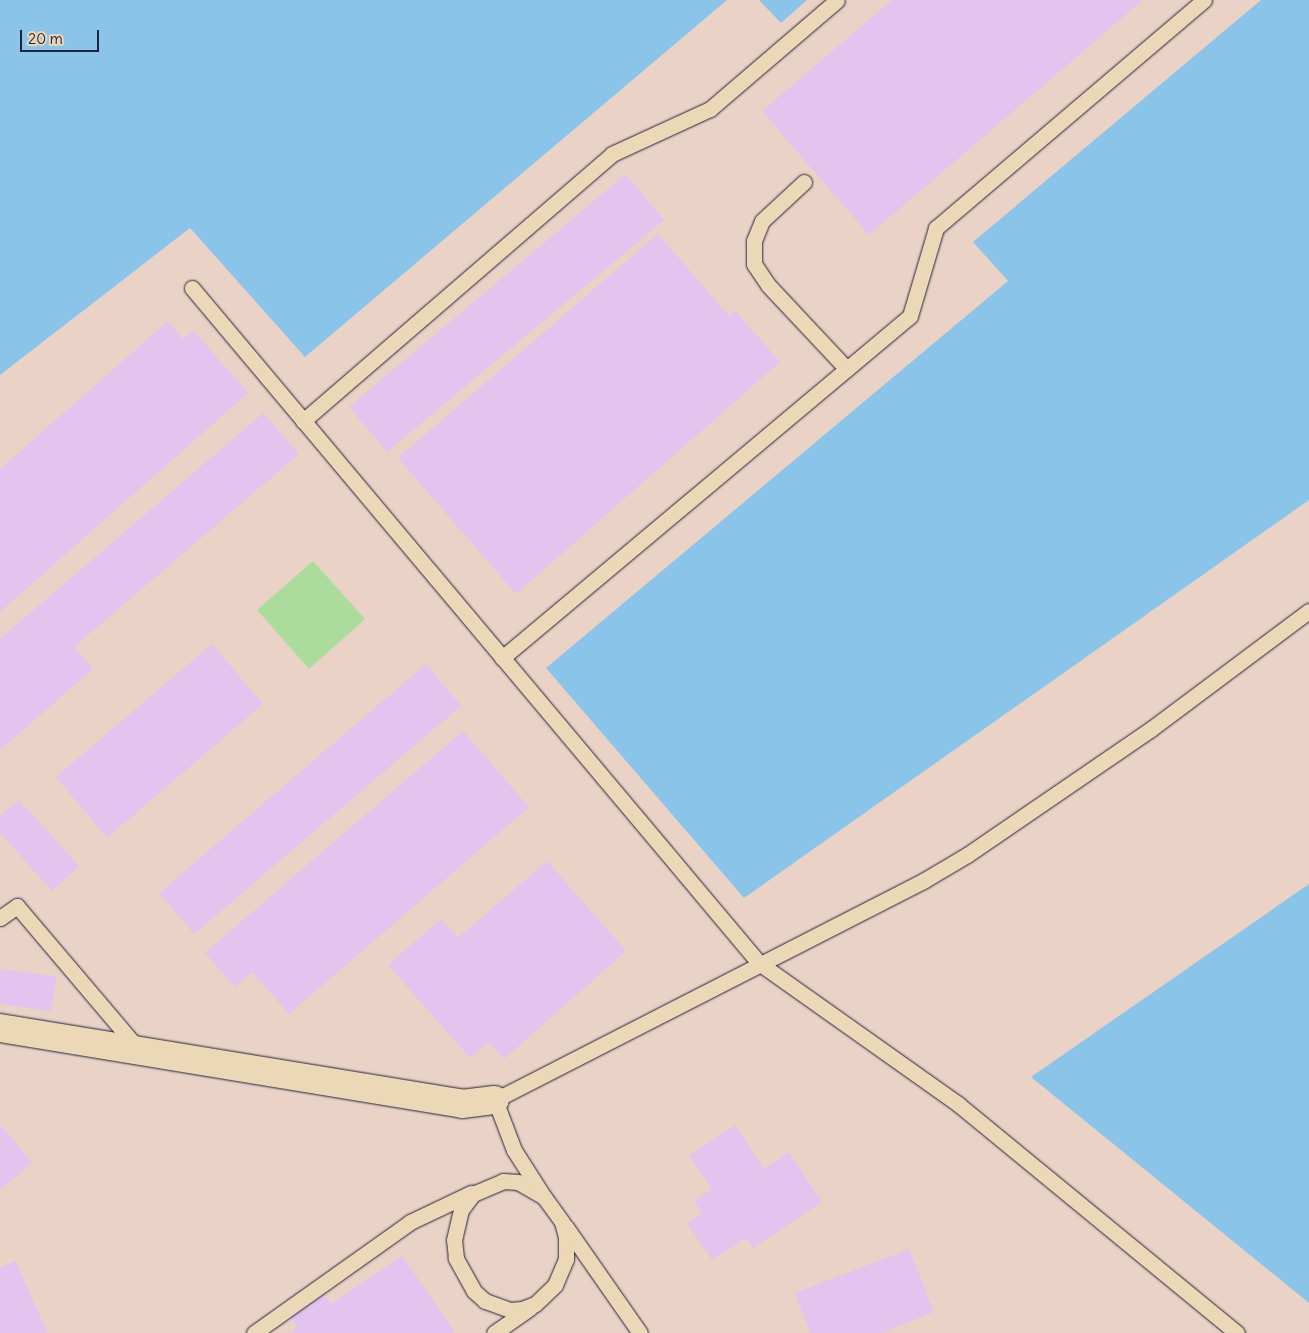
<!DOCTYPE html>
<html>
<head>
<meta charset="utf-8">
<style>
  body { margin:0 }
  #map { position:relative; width:1309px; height:1333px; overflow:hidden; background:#ead2c7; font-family:Delius,sans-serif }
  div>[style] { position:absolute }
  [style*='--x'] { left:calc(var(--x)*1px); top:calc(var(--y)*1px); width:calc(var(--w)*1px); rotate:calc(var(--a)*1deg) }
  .green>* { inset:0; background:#acdc9c }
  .water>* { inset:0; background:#8ac5e9 }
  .building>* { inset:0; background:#e4c3ef }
  .roads { filter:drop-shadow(0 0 1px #22223b) drop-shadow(0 0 1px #22223b) }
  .lane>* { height:15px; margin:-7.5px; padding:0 7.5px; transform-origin:7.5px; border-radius:7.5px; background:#ecd8b6 }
  .street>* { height:28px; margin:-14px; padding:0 14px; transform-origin:14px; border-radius:14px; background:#ecd8b6 }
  span { translate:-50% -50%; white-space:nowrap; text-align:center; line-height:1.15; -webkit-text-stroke:4px #ecd8b6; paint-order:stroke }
  .scale { position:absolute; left:20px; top:30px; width:79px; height:22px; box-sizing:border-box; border:2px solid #22223b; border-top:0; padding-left:6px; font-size:15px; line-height:18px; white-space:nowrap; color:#22223b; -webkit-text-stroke:4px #ecd8b6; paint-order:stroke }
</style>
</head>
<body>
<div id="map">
  <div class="green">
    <div style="clip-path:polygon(313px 561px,365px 619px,309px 669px,257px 610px)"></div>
  </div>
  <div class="water">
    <div style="clip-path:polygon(0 0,727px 0,305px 357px,190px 228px,0 375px)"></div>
    <div style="clip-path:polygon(759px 0,807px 0,781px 23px)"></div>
    <div style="clip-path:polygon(1261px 0,1309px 0,1309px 500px,744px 898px,546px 668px,1008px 281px,973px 242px)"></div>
    <div style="clip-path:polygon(1309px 884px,1309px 1303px,1031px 1077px)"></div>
  </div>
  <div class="building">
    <div style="clip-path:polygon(892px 0,1143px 0,869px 235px,762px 111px)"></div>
    <div style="clip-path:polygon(626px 174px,664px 220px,387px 452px,349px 407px)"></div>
    <div style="clip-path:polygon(658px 234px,729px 316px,735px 311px,780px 362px,516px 594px,398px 458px)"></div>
    <div style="clip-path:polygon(168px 321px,183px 339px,193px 330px,248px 393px,0 612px,0 469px)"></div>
    <div style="clip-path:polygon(263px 413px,299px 454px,74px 647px,93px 669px,0 750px,0 639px)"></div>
    <div style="clip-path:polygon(212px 644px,263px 704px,107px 838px,56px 777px)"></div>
    <div style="clip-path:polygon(426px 664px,461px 706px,194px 934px,159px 893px)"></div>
    <div style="clip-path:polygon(463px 731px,529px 807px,289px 1014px,252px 972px,235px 987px,205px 953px)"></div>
    <div style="clip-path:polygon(19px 800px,79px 866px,52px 891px,0 833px,0 816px)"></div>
    <div style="clip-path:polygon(547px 861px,626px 951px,504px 1059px,489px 1042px,470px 1058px,388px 965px,441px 919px,458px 938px)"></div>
    <div style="clip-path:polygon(0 969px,56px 976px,51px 1011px,0 1004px)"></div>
    <div style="clip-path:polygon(735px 1125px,764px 1169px,789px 1152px,822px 1202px,753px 1248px,746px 1238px,712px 1260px,687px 1223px,702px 1213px,694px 1201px,712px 1189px,689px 1156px)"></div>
    <div style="clip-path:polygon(2px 1126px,32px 1163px,0 1190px,0 1127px)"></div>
    <div style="clip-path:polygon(909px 1249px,934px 1312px,881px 1333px,810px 1333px,795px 1293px)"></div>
    <div style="clip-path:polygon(402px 1256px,454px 1331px,452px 1333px,289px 1333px,298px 1327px,290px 1317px,323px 1293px,331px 1304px)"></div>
    <div style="clip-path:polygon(16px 1261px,47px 1333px,0 1333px,0 1267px)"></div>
  </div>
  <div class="roads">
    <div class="lane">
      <div style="--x:804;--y:182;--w:57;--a:137.1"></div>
      <div style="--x:762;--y:221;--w:22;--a:112"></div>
      <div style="--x:754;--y:241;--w:23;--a:90"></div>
      <div style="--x:754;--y:264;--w:25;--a:56"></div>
      <div style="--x:768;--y:285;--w:115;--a:46.8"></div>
      <div style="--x:192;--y:288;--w:882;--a:49.97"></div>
      <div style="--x:759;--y:963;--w:244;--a:35.3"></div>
      <div style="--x:958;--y:1104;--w:361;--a:39.4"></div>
      <div style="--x:303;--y:421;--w:408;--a:-40.8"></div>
      <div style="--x:612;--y:154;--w:108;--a:-24.7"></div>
      <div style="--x:710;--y:109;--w:167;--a:-40.6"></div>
      <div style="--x:502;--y:658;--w:532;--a:-39.97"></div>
      <div style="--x:910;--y:316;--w:92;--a:-73.5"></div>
      <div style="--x:936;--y:228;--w:352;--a:-40.4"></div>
      <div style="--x:0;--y:918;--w:21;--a:-35"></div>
      <div style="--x:17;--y:906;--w:190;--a:49.7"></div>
      <div style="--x:503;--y:1181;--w:15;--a:4"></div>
      <div style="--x:518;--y:1182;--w:30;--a:30"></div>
      <div style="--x:544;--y:1197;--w:31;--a:54"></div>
      <div style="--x:562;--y:1222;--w:16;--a:75"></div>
      <div style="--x:566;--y:1237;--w:22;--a:90"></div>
      <div style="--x:566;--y:1259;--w:28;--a:113"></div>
      <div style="--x:555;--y:1285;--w:28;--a:136"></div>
      <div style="--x:535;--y:1304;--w:14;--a:159"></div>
      <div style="--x:522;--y:1309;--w:12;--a:175"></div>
      <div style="--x:510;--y:1310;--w:27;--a:-160"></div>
      <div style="--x:485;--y:1301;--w:15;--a:-138"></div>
      <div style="--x:474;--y:1291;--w:38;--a:-119"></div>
      <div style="--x:456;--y:1258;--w:18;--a:-96"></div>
      <div style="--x:454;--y:1240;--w:31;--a:-77"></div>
      <div style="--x:461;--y:1210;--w:20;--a:-53"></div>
      <div style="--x:473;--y:1194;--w:33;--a:-23"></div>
      <div style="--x:544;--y:1197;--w:56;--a:-122.6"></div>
      <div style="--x:514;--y:1150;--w:53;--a:-110.8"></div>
      <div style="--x:495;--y:1100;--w:481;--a:-27.1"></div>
      <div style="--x:923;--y:881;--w:51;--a:-30.6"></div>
      <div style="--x:967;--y:855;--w:223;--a:-34.4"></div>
      <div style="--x:1151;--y:729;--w:197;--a:-36.8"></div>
      <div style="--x:566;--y:1227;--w:129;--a:55.1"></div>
      <div style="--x:254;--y:1333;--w:191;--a:-35.4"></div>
      <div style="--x:410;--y:1222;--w:68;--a:-25.4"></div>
      <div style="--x:494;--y:1333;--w:44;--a:-34.8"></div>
    </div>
    <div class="street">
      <div style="--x:0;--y:1028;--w:468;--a:9.3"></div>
      <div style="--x:462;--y:1104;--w:33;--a:-7"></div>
    </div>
  </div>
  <div class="scale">20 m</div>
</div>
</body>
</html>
